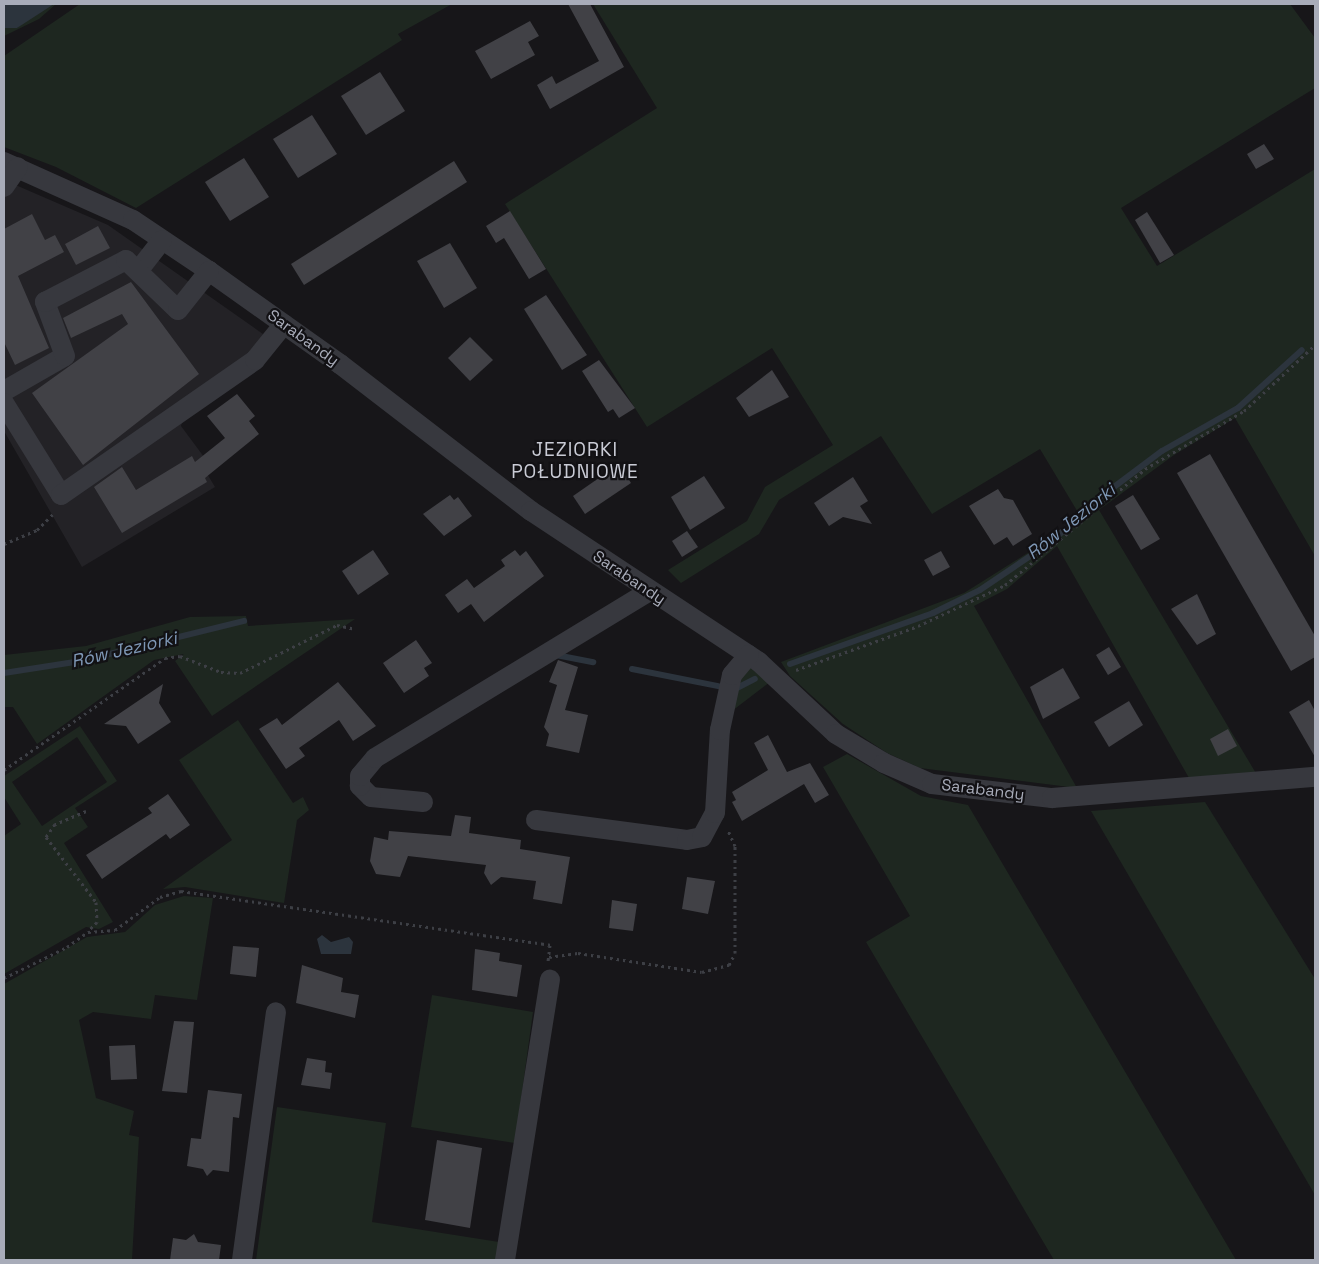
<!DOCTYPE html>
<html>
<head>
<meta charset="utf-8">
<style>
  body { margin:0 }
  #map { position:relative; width:1319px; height:1264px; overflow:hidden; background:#171619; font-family:"Space Grotesk",sans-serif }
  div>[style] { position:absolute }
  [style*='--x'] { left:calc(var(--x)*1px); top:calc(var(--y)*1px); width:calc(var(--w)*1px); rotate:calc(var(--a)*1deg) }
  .built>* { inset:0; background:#232226 }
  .green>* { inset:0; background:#1e2720 }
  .water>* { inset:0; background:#2c343d }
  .stream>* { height:6px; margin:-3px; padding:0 3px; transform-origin:3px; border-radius:3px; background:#2c343d }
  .building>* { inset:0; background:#414146 }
  .path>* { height:3px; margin-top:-1.5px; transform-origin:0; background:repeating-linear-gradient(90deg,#3d3f45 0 2.5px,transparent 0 6.5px) }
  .minor>* { height:20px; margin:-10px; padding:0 10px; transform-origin:10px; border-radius:10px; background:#37383e }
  span { translate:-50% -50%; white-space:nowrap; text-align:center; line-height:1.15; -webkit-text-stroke:4.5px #121114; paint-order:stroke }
  .street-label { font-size:16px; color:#a8acb9 }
  .water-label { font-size:18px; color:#7e97b5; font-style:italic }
  .quarter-label { font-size:19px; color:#c9cbd5; letter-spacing:1px }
  .frame { position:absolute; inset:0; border:5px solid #a8acb9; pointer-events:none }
</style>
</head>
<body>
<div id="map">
  <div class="built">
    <div style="clip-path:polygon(4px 180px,108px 225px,263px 334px,262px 343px,183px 419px,181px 426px,204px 457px,200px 462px,215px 487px,82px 567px,4px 431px)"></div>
  </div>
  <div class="green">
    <div style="clip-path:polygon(56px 4px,39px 19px,4px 36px,4px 28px,17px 28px,41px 8px)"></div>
    <div style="clip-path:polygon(80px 4px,452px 4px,398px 34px,402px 40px,136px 208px,56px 167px,4px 147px,4px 56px)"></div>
    <div style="clip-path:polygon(593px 4px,1290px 4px,1315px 38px,1315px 88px,1121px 208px,1157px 266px,1315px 169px,1315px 556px,1235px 418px,1174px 455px,1099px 510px,1257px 775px,1189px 778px,1057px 546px,1007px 589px,974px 606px,1077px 788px,920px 768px,887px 753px,843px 724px,790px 676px,781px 662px,964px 593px,1050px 539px,1079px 514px,1040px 449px,932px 514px,881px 436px,779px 500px,759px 534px,681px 583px,668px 570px,747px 521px,765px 487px,833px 445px,772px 348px,647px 427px,505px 204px,657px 108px)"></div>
    <div style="clip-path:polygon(246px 616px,248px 626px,355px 619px,212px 716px,175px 661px,184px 654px,154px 660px,37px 744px,13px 707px,4px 707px,4px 655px,86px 646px,190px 617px)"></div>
    <div style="clip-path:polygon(747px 665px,770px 682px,732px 711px,737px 676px)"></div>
    <div style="clip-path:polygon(238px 720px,293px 803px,303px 797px,309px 810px,297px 820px,284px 903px,185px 887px,163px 889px,232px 840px,179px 760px)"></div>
    <div style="clip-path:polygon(evenodd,80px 726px,117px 781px,75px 808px,88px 827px,64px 843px,113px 922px,99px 929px,86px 927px,4px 974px,4px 836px,21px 824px,4px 797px,4px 776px,80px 726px,77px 737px,107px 782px,42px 826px,12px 782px,77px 737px)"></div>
    <div style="clip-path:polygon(847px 754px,921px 796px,968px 805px,1236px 1260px,1054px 1260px,866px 942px,910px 916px,823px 767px)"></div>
    <div style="clip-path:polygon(1205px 802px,1315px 979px,1315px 1195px,1091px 811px)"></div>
    <div style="clip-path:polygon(184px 896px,213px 898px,197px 1000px,155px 995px,151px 1019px,93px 1012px,79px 1020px,96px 1098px,134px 1111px,129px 1135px,139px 1137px,132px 1260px,4px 1260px,4px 984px,87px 937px,125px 932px,155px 905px)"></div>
    <div style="clip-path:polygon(432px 995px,533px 1012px,515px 1143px,411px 1127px)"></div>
    <div style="clip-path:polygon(277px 1107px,386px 1123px,372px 1222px,499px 1242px,496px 1260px,256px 1260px)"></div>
  </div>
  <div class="water">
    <div style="clip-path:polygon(4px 4px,54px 4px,17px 28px,4px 28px)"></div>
    <div style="clip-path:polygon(322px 935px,331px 942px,349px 937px,353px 942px,351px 954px,321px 954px,317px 939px)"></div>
  </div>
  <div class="stream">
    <div style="--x:556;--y:655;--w:38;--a:11"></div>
    <div style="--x:790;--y:664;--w:152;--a:-19.6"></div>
    <div style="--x:933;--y:613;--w:52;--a:-26.1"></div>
    <div style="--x:980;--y:590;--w:86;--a:-34.1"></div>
    <div style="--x:1051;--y:542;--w:64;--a:-42.5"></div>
    <div style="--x:1098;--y:499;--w:80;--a:-36.9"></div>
    <div style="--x:1162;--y:451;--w:87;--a:-29.5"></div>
    <div style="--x:1238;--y:408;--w:86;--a:-42.2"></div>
    <div style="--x:632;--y:669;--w:88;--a:11.2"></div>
    <div style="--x:4;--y:673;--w:78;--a:-8.9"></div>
    <div style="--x:81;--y:661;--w:168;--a:-13.8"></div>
    <div style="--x:737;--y:688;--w:20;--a:-27"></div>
  </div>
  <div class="building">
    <div style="clip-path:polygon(568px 4px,590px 4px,624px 67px,550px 109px,537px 85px,552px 76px,556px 84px,599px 61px)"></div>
    <div style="clip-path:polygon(530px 21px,539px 36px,528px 42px,535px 55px,491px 79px,475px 51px)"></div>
    <div style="clip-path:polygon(380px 72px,405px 111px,366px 135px,341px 96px)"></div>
    <div style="clip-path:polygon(312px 115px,337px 154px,298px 178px,273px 139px)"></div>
    <div style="clip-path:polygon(1264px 144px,1274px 159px,1256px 169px,1247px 154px)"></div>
    <div style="clip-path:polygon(244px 158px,269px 197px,230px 221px,205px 182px)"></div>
    <div style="clip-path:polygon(454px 161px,467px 182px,304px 285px,291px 264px)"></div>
    <div style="clip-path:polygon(510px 211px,546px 269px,529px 279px,504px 238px,496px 243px,486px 226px)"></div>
    <div style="clip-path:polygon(1147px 212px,1174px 255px,1160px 263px,1135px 220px)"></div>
    <div style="clip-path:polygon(32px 214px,45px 240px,55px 235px,64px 252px,18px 276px,49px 348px,15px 365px,4px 342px,4px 229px)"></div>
    <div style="clip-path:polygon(98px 226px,110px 248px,76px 265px,65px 244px)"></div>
    <div style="clip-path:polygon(450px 243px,477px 288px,444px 308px,417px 261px)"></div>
    <div style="clip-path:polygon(131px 282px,199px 374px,83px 465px,32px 393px,128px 324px,122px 314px,71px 338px,63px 318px)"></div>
    <div style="clip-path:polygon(546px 295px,587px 355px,562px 370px,524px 309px)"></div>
    <div style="clip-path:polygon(470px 337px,493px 360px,470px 381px,448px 358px)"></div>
    <div style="clip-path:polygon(599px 360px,635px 408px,619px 418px,613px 409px,608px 412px,582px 371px)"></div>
    <div style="clip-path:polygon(772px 370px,789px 397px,749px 417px,736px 398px)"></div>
    <div style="clip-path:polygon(237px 394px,255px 416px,249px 421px,259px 434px,205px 478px,207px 482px,122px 533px,94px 487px,122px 467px,136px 490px,192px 456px,195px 462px,225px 438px,207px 416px)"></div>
    <div style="clip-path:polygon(1210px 454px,1315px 636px,1315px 657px,1291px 671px,1177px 473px)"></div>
    <div style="clip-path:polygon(619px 464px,631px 483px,585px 514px,573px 496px)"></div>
    <div style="clip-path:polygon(704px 476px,725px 508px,690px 530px,671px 497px)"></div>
    <div style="clip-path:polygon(853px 477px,868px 501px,860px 506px,872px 524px,843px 517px,829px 526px,814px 503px)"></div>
    <div style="clip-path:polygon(998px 489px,1004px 498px,1013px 500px,1032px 534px,1013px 546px,1007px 537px,994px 545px,969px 506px)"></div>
    <div style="clip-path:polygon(450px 495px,454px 500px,458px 497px,472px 516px,444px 536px,423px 514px)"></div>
    <div style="clip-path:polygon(1133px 495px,1160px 539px,1141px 550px,1115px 506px)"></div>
    <div style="clip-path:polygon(687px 531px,698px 547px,682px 557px,672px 541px)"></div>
    <div style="clip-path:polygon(373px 550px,389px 574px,358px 595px,342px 571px)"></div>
    <div style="clip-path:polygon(515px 550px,520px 556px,526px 551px,544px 576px,484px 622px,471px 604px,458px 613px,445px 595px,467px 579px,474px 588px,505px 566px,501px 560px)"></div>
    <div style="clip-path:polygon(941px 551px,950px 567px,933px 576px,924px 560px)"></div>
    <div style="clip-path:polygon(1197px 594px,1216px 634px,1197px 645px,1171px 609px)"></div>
    <div style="clip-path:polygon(416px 640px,432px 663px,424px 668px,429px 676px,404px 693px,383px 663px)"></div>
    <div style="clip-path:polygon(1109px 647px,1121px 667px,1108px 675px,1096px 655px)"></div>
    <div style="clip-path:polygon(558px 660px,578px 667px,565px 710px,588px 715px,579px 753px,546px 746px,549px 734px,544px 727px,557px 685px,549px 682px)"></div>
    <div style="clip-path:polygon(1063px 668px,1080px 698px,1043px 719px,1030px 687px)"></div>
    <div style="clip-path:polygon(338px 682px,376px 726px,353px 741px,339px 720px,299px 748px,305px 756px,286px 769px,259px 729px,277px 718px,282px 725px)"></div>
    <div style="clip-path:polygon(163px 684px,159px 703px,171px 722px,138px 744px,126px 726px,104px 724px)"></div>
    <div style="clip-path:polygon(1309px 700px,1315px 711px,1315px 757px,1289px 712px)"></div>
    <div style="clip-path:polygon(1129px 701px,1143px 725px,1109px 747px,1094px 722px)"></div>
    <div style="clip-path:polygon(1228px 729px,1237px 746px,1218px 756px,1210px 739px)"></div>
    <div style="clip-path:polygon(768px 735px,787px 772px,810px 763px,829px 795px,815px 803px,804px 784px,742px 821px,732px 802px,736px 800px,732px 792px,768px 770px,754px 743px)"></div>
    <div style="clip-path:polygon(168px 794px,190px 825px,170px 839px,166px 834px,102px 879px,86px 855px,152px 813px,148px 808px)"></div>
    <div style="clip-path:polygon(455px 815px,471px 817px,469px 833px,521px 840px,520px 849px,570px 857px,562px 904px,533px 899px,536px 881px,501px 877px,491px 885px,484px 873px,486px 865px,408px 856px,400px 877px,376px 874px,370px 861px,374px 837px,388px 840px,389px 831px,451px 836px)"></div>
    <div style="clip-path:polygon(687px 877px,715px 881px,708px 914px,682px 909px)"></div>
    <div style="clip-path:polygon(612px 900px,637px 904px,633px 931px,609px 928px)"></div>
    <div style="clip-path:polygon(233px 946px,259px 948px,256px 977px,230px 974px)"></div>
    <div style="clip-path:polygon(475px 949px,500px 953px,499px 961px,522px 965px,517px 997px,472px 990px)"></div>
    <div style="clip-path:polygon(302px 965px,343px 978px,341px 992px,359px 995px,355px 1018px,296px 1003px)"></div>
    <div style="clip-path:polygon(174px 1021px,194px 1022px,187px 1093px,162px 1091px)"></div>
    <div style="clip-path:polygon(135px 1045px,137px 1079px,111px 1080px,109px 1046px)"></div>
    <div style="clip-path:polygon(307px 1058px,326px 1061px,325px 1072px,332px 1073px,330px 1089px,301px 1085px)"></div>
    <div style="clip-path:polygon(208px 1090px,242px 1094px,239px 1118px,233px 1117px,229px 1172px,213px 1170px,207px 1176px,203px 1169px,187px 1166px,191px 1138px,201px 1139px)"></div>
    <div style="clip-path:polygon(437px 1140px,482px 1148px,470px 1228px,425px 1220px)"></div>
    <div style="clip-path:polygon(194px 1234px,198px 1242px,221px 1245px,219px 1260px,170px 1260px,173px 1238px,186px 1240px)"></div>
  </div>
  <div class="path">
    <div style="--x:4;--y:544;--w:36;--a:-23"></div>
    <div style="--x:37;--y:530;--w:25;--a:-45"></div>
    <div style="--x:796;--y:670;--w:130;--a:-19.8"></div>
    <div style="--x:918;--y:626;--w:96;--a:-25.2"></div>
    <div style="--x:1005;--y:585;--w:182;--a:-39.6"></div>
    <div style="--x:1145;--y:469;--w:115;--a:-30.4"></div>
    <div style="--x:1244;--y:411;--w:97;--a:-42.9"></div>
    <div style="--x:4;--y:770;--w:196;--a:-34.8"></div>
    <div style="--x:165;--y:658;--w:15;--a:-8"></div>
    <div style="--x:180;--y:656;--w:44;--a:21.3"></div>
    <div style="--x:221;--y:672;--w:19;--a:3"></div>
    <div style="--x:240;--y:673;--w:108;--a:-26.3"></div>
    <div style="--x:337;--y:625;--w:19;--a:12"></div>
    <div style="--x:86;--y:811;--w:34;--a:157"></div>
    <div style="--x:55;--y:824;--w:16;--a:125"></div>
    <div style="--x:46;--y:837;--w:82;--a:52.4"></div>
    <div style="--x:96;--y:902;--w:20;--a:87"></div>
    <div style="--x:97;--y:922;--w:13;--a:135"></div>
    <div style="--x:549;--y:957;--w:29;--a:-8"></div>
    <div style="--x:578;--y:953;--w:125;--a:8.7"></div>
    <div style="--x:702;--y:972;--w:28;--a:-15"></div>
    <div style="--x:729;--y:965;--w:13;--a:-63"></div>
    <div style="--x:735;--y:953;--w:107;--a:-90"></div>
    <div style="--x:735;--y:846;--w:17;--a:-114"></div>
    <div style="--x:4;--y:978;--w:70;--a:-26.2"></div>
    <div style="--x:67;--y:947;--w:26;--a:-36"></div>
    <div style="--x:88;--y:932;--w:27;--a:-4"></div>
    <div style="--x:115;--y:930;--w:56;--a:-36.3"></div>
    <div style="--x:160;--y:897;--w:22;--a:-16"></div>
    <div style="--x:181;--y:891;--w:373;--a:8.3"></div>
    <div style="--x:550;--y:945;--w:17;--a:97"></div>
  </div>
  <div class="minor">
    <div style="--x:4;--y:162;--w:141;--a:24.2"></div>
    <div style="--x:133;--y:220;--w:92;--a:33.9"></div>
    <div style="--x:209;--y:271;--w:161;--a:35.4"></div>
    <div style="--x:340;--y:364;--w:241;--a:37.6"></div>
    <div style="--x:531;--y:511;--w:273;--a:33.5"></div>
    <div style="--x:759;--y:662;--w:105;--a:43.1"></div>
    <div style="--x:836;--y:734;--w:56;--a:31.1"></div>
    <div style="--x:884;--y:763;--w:52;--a:23.6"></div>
    <div style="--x:932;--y:784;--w:121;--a:6.7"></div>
    <div style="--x:1052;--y:798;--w:264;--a:-4.6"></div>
    <div style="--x:4;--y:187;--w:24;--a:-55"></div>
    <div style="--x:138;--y:271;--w:39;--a:-52"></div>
    <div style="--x:4;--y:391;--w:70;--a:-29.8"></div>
    <div style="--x:65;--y:356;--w:58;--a:-110.3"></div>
    <div style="--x:45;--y:302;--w:91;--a:-27.4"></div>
    <div style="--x:126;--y:260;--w:72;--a:43.9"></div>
    <div style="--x:178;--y:310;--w:50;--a:-51.5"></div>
    <div style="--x:4;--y:403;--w:108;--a:58.2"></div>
    <div style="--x:61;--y:495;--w:236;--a:-34.8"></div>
    <div style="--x:255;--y:360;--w:46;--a:-51.1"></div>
    <div style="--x:423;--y:802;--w:52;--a:-174.5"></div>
    <div style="--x:371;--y:797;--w:16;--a:-135"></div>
    <div style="--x:360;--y:786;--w:10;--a:-90"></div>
    <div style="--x:360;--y:776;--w:23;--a:-50"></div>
    <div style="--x:375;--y:758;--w:320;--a:-31.3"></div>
    <div style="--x:536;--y:820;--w:152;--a:7.5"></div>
    <div style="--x:687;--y:840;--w:15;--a:-11"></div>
    <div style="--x:702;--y:837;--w:27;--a:-62"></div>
    <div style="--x:715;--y:813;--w:83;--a:-86.6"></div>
    <div style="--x:720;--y:730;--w:56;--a:-77.7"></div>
    <div style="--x:732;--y:675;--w:26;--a:-50"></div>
    <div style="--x:242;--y:1260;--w:250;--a:-82.2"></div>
    <div style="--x:505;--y:1260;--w:284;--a:-80.9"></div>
  </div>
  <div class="street-label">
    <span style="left:303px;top:338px;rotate:36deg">Sarabandy</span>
    <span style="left:629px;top:578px;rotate:34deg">Sarabandy</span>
    <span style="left:983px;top:790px;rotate:7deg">Sarabandy</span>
  </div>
  <div class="water-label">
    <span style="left:1071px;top:522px;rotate:-39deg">Rów Jeziorki</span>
    <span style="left:124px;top:650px;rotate:-13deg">Rów Jeziorki</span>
  </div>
  <div class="quarter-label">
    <span style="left:575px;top:461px">JEZIORKI<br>POŁUDNIOWE</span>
  </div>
  <div class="frame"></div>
</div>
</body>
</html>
